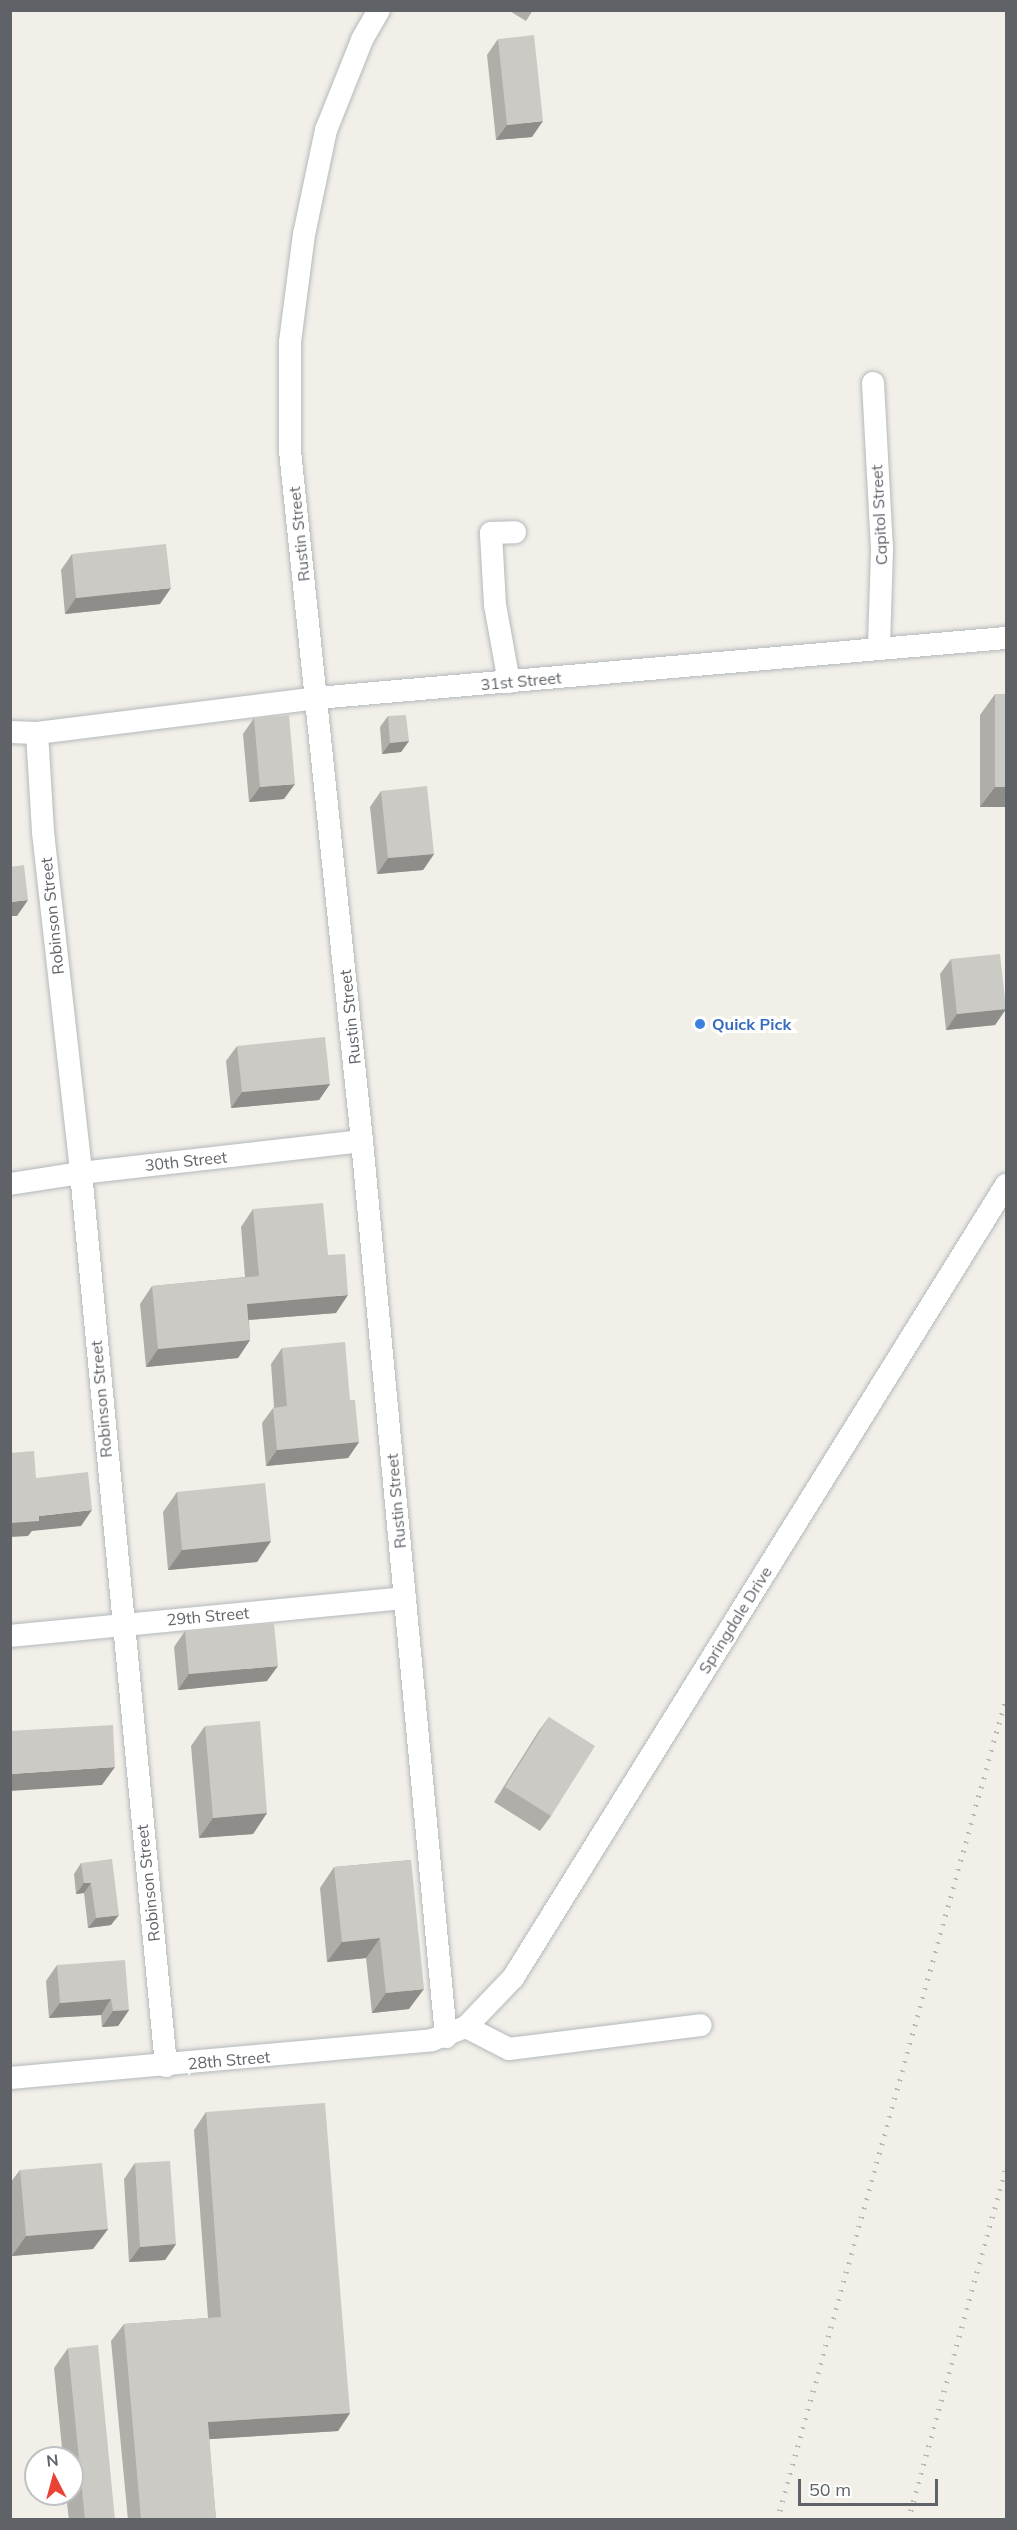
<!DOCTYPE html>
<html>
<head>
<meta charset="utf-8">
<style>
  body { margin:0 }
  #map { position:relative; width:1017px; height:2530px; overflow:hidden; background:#f1efe8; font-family:Mulish,sans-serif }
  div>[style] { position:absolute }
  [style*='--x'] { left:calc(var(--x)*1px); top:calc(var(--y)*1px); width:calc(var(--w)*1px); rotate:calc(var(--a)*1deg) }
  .roads { filter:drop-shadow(0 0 2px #b5b8bc) drop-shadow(0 0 2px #b5b8bc) }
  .minor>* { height:22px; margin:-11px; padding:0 11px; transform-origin:11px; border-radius:11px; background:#fff }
  .rail>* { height:4.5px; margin-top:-2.25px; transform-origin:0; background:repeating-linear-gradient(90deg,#b6b7b8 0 1.5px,transparent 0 9.5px) }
  .wall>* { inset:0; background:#afaea9 }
  .shaded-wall>* { inset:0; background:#8f8d8a }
  .building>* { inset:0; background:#cccac5 }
  .dots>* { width:16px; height:16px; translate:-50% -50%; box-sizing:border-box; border:3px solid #fff; border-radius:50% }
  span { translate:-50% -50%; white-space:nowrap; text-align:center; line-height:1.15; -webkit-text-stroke:6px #fff; paint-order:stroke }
  .street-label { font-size:16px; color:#5f6368 }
  .shop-label { font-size:16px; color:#366cbe; font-weight:700 }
  .left { translate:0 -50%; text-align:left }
  .frame { position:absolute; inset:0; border:12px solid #5f6368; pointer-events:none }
  .north { position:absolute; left:24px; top:2446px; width:60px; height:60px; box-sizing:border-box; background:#fff; border:2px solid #bfc1c3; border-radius:50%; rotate:354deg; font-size:16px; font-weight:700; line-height:24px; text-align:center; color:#5f6368 }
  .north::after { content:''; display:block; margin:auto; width:21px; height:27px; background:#ea4335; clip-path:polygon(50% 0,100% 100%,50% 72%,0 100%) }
  .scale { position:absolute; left:798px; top:2479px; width:140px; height:27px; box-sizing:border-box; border:3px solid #5f6368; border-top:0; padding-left:8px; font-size:18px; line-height:21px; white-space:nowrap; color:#5f6368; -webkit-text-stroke:4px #fff; paint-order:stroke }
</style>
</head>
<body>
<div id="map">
  <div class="roads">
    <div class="minor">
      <div style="--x:379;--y:10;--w:34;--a:120"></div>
      <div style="--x:362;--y:40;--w:97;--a:111.8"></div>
      <div style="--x:326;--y:130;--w:106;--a:101.9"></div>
      <div style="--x:304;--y:234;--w:109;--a:97.4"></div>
      <div style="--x:290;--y:342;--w:109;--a:90"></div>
      <div style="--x:290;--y:451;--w:694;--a:84.04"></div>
      <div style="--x:362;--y:1141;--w:900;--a:84.64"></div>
      <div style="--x:873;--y:383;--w:167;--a:86.9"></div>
      <div style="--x:882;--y:550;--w:98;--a:91.8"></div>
      <div style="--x:509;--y:682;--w:78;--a:-100.3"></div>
      <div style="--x:495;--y:605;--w:72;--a:-93.2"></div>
      <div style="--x:491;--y:533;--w:24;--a:-2"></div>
      <div style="--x:10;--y:732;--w:27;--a:2"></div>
      <div style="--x:37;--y:733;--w:282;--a:-7.1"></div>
      <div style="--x:317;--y:698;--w:692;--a:-4.98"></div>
      <div style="--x:37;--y:733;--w:99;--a:86.5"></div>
      <div style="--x:43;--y:832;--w:343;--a:83.6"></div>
      <div style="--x:81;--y:1173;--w:897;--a:84.56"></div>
      <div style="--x:10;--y:1184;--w:72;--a:-8.8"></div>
      <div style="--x:81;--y:1173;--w:283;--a:-6.5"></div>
      <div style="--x:10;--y:1636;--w:397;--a:-5.5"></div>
      <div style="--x:466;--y:2027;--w:48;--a:27.1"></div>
      <div style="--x:509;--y:2049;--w:193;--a:-7.1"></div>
      <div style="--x:10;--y:2078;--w:424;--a:-5.1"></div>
      <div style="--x:432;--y:2040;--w:36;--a:-21"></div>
      <div style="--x:466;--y:2027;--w:68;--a:-46.2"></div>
      <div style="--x:513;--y:1978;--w:934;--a:-58.13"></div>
    </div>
  </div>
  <div class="rail">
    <div style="--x:777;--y:2520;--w:854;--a:-74.45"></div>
    <div style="--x:908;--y:2520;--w:367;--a:-74.5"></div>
  </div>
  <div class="wall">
    <div style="clip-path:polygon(508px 10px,533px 10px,526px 21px)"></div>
    <div style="clip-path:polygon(498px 39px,532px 137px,496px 140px,487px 55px)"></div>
    <div style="clip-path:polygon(72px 554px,160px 604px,65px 614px,61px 570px)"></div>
    <div style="clip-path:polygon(995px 694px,1006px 694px,1006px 807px,980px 807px,980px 715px)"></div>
    <div style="clip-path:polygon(388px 716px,409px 741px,401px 752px,382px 754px,380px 727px)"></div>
    <div style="clip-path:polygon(254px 718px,284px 799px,249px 802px,243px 734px)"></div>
    <div style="clip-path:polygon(381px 791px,434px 854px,423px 870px,377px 874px,370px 807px)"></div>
    <div style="clip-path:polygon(951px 959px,1006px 1009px,995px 1025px,946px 1030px,940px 974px)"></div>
    <div style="clip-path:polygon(237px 1046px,330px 1084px,319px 1100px,231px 1108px,226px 1061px)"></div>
    <div style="clip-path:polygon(253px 1209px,328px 1255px,336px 1313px,249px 1320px,250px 1340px,238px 1358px,146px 1367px,140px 1304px,152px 1286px,245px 1277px,241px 1227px)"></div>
    <div style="clip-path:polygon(282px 1348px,350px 1400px,359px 1442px,348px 1458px,266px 1466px,262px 1423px,273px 1408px,274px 1407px,271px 1364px)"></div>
    <div style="clip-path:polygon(177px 1492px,271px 1541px,257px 1562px,168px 1570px,163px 1512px)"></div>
    <div style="clip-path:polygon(185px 1631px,267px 1681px,178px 1690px,174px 1647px)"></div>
    <div style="clip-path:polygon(549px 1717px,551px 1816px,540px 1831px,494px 1802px,538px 1732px)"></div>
    <div style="clip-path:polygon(205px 1726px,267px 1813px,253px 1834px,199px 1838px,191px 1746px)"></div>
    <div style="clip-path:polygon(411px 1860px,409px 2009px,372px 2013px,366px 1958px,327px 1962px,320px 1888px,334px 1867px)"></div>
    <div style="clip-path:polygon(81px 1863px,111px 1925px,88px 1928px,84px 1893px,76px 1894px,74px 1874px)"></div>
    <div style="clip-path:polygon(57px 1965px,129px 2010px,118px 2026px,102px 2027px,101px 2015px,49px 2018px,46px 1981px)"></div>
    <div style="clip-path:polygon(206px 2112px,350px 2413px,338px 2431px,209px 2439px,216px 2520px,128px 2520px,111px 2341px,124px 2324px,208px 2318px,194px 2130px)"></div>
    <div style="clip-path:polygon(135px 2163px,176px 2244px,165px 2260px,129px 2262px,124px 2179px)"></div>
    <div style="clip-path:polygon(20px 2170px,108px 2229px,93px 2249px,12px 2256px,10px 2245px,10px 2183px)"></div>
    <div style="clip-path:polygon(68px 2348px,115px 2520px,69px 2520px,66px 2494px,72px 2494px,72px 2458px,63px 2458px,54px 2368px)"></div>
  </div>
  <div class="shaded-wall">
    <div style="clip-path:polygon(543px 121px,532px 137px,496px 140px,507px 125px)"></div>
    <div style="clip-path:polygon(171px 588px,160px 604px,65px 614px,76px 598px)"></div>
    <div style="clip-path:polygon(409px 741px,401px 752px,382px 754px,390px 743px)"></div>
    <div style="clip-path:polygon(295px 784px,284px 799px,249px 802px,260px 787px)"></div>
    <div style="clip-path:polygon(995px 787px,1006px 787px,1006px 807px,980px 807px)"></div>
    <div style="clip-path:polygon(434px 854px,423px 870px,377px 874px,388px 858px)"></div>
    <div style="clip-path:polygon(28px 900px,17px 916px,10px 916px,10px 902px)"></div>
    <div style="clip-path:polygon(1006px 1009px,995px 1025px,946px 1030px,957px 1014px)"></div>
    <div style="clip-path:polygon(330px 1084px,319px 1100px,231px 1108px,242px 1092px)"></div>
    <div style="clip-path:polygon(348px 1295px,336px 1313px,234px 1321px,247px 1304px)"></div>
    <div style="clip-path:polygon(250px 1340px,238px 1358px,146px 1367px,158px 1349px)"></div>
    <div style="clip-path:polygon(359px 1442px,348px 1458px,266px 1466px,277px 1450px)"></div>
    <div style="clip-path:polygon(92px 1510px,81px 1526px,32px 1531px,28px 1536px,10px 1537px,10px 1523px,39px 1516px)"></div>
    <div style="clip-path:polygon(271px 1541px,257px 1562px,168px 1570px,182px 1550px)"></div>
    <div style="clip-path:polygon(278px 1666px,267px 1681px,178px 1690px,189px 1674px)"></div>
    <div style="clip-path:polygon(115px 1767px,102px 1785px,10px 1791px,10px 1774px)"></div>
    <div style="clip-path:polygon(267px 1813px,253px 1834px,199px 1838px,213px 1818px)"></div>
    <div style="clip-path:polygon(84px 1883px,91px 1883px,84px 1893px,76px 1894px)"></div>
    <div style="clip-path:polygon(119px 1915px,111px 1925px,88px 1928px,96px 1918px)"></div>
    <div style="clip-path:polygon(380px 1938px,366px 1958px,327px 1962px,342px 1942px)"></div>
    <div style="clip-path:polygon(424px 1989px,409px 2009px,372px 2013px,386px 1993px)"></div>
    <div style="clip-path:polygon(111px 1999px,101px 2015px,49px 2018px,60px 2003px)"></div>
    <div style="clip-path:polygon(129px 2010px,118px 2026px,102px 2027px,113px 2011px)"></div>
    <div style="clip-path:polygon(108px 2229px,93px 2249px,12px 2256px,26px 2236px)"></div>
    <div style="clip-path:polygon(176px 2244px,165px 2260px,129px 2262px,140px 2247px)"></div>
    <div style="clip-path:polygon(350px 2413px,338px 2431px,196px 2440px,208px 2422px)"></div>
  </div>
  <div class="building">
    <div style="clip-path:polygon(534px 35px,543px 121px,507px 125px,498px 39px)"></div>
    <div style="clip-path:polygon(166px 544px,171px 588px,76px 598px,72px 554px)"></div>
    <div style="clip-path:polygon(995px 694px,1006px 694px,1006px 787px,995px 787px)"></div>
    <div style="clip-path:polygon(289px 715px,295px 784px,260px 787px,254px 718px)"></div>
    <div style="clip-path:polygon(406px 715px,409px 741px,390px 743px,388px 716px)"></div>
    <div style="clip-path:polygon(427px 786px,434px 854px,388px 858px,381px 791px)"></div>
    <div style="clip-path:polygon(24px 865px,28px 900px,10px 902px,10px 867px)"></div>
    <div style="clip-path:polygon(1000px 954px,1006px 1009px,957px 1014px,951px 959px)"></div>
    <div style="clip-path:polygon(325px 1037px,330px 1084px,242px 1092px,237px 1046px)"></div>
    <div style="clip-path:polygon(323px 1203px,328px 1255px,345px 1254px,348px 1295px,247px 1304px,250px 1340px,158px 1349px,152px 1286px,259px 1276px,253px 1209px)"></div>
    <div style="clip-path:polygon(345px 1342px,350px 1400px,355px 1400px,359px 1442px,277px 1450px,273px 1408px,287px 1406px,282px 1348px)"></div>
    <div style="clip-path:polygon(34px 1451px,36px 1478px,88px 1472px,92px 1510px,39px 1516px,39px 1521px,10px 1523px,10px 1453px)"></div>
    <div style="clip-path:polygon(265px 1483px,271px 1541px,182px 1550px,177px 1492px)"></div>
    <div style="clip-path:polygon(274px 1623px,278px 1666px,189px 1674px,185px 1631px)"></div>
    <div style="clip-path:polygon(549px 1717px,595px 1746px,551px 1816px,505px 1787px)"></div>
    <div style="clip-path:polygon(260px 1721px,267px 1813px,213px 1818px,205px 1726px)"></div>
    <div style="clip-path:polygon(113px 1725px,115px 1767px,10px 1774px,10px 1731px)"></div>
    <div style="clip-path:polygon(112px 1859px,119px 1915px,96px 1918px,91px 1883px,84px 1883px,81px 1863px)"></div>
    <div style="clip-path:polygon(411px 1860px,424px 1989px,386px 1993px,380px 1938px,342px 1942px,334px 1867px)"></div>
    <div style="clip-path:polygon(125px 1960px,129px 2010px,113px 2011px,111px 1999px,60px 2003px,57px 1965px)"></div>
    <div style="clip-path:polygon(325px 2103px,350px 2413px,208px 2422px,216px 2519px,206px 2520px,141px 2520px,124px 2324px,221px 2317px,206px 2112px)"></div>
    <div style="clip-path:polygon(170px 2161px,176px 2244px,140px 2247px,135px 2163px)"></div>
    <div style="clip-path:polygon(102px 2163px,108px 2229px,26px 2236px,20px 2170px)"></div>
    <div style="clip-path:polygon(98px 2345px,115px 2520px,85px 2520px,68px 2348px)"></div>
  </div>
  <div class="dots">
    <div style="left:700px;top:1024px;background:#3f7fe0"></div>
  </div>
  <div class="street-label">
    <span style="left:879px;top:515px;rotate:-93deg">Capitol Street</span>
    <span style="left:299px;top:534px;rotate:-96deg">Rustin Street</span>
    <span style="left:521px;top:681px;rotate:-5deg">31st Street</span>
    <span style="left:52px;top:916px;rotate:-96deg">Robinson Street</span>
    <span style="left:350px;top:1017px;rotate:-96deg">Rustin Street</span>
    <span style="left:186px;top:1161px;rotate:-6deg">30th Street</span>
    <span style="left:101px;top:1399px;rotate:-95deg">Robinson Street</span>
    <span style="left:396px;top:1501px;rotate:-95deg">Rustin Street</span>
    <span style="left:208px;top:1616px;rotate:-5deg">29th Street</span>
    <span style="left:735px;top:1620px;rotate:-58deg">Springdale Drive</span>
    <span style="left:148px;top:1883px;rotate:-96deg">Robinson Street</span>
    <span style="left:229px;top:2060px;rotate:-5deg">28th Street</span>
  </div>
  <div class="shop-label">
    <span class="left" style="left:712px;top:1024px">Quick Pick</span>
  </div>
  <div class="frame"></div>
  <div class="north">N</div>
  <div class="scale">50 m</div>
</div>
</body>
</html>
